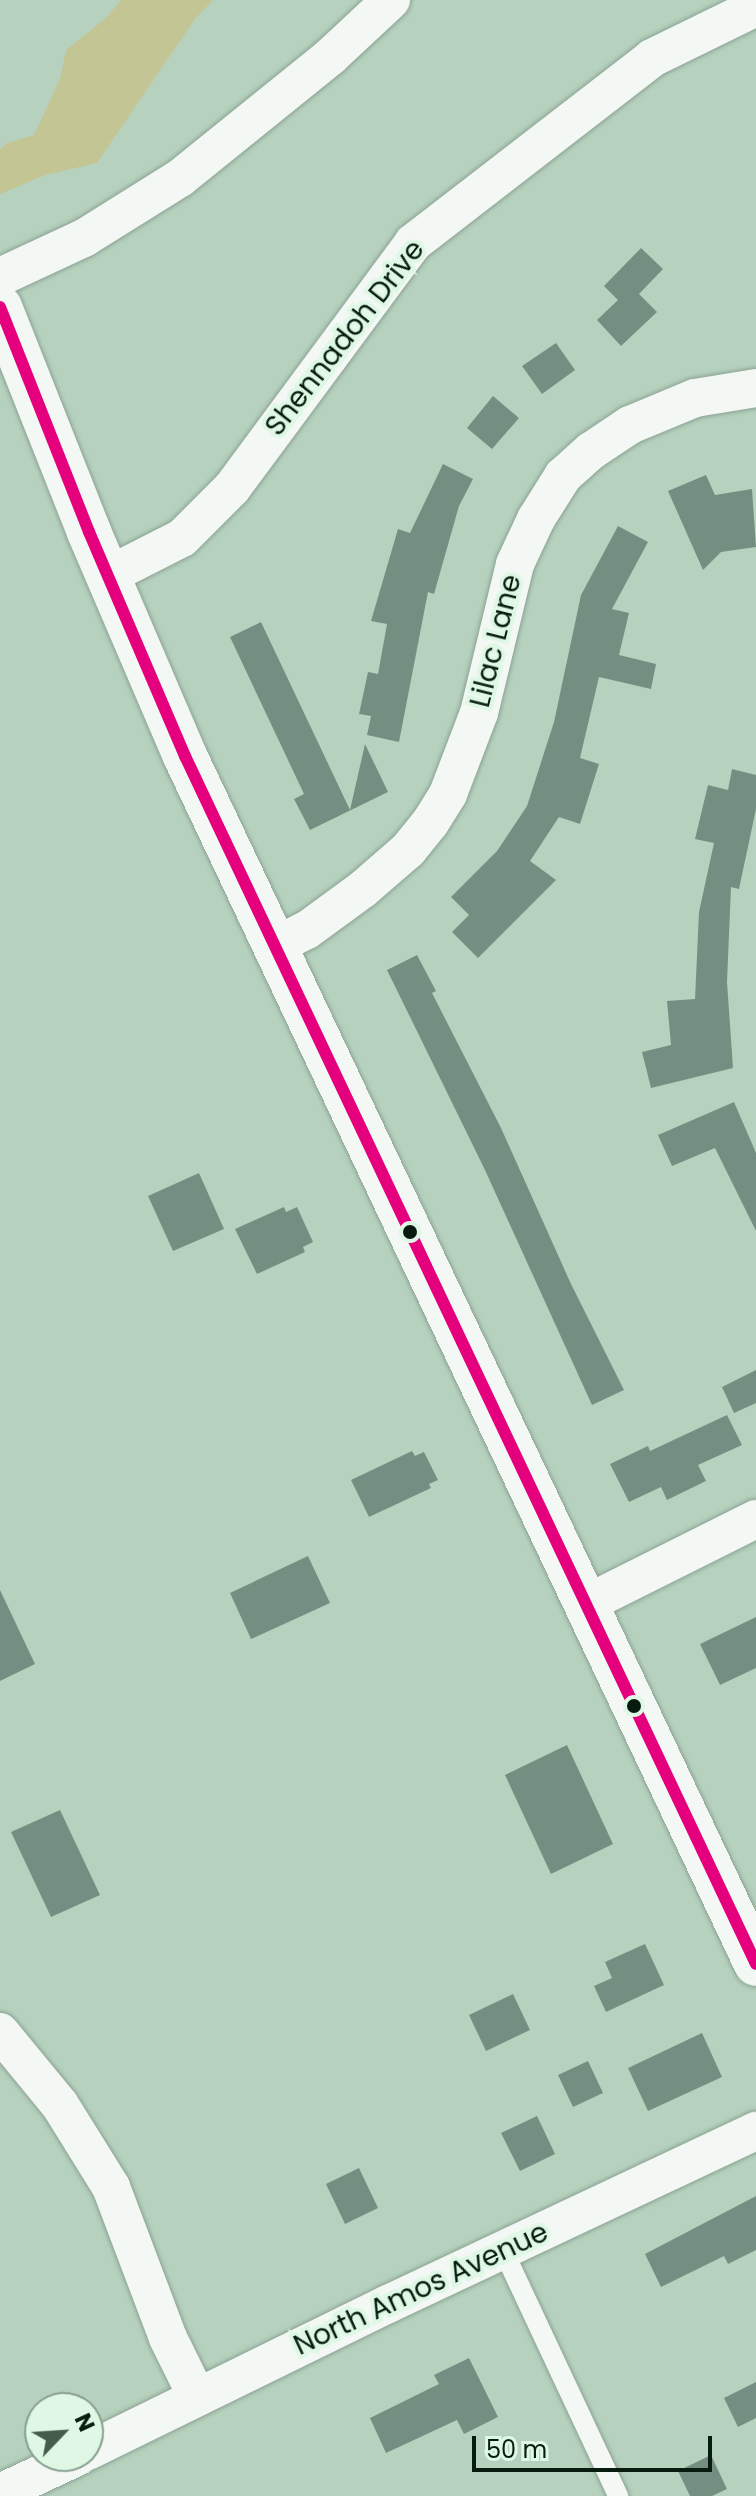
<!DOCTYPE html>
<html>
<head>
<meta charset="utf-8">
<style>
  body { margin:0 }
  #map { position:relative; width:756px; height:2496px; overflow:hidden; background:#b6d2be; font-family:Poppins,sans-serif }
  div>[style] { position:absolute }
  [style*='--x'] { left:calc(var(--x)*1px); top:calc(var(--y)*1px); width:calc(var(--w)*1px); rotate:calc(var(--a)*1deg) }
  .green>* { inset:0; background:#c3c595 }
  .building>* { inset:0; background:#758e82 }
  .roads { filter:drop-shadow(0 0 2px #8ca293) drop-shadow(0 0 2px #8ca293) }
  .lane>* { height:20px; margin:-10px; padding:0 10px; transform-origin:10px; border-radius:10px; background:#f4f8f5 }
  .street>* { height:38px; margin:-19px; padding:0 19px; transform-origin:19px; border-radius:19px; background:#f4f8f5 }
  .secondary>* { height:44px; margin:-22px; padding:0 22px; transform-origin:22px; border-radius:22px; background:#f4f8f5 }
  .bus-1>* { height:12px; margin:-6px; padding:0 6px; transform-origin:6px; border-radius:6px; background:#e5007d }
  .dots>* { width:22px; height:22px; translate:-50% -50%; box-sizing:border-box; border:4px solid #def8e5; border-radius:50% }
  span { translate:-50% -50%; white-space:nowrap; text-align:center; line-height:1.15; -webkit-text-stroke:8px #def8e5; paint-order:stroke }
  .street-label { font-size:28px; color:#071c0f }
  .north { position:absolute; left:24px; top:2392px; width:80px; height:80px; box-sizing:border-box; background:#def8e5; border:2px solid #88a08f; border-radius:50%; rotate:65deg; font-size:22px; font-weight:700; line-height:32px; text-align:center; color:#071c0f }
  .north::after { content:''; display:block; margin:auto; width:28px; height:36px; background:#445c4c; clip-path:polygon(50% 0,100% 100%,50% 72%,0 100%) }
  .scale { position:absolute; left:472px; top:2436px; width:240px; height:36px; box-sizing:border-box; border:4px solid #071c0f; border-top:0; padding-left:10px; font-size:24px; line-height:28px; white-space:nowrap; color:#071c0f; -webkit-text-stroke:6px #def8e5; paint-order:stroke }
</style>
</head>
<body>
<div id="map">
  <div class="green">
    <div style="clip-path:polygon(121px 0,213px 0,195px 19px,97px 163px,45px 175px,0 194px,0 149px,7px 143px,34px 135px,60px 79px,66px 50px,106px 18px)"></div>
  </div>
  <div class="building">
    <div style="clip-path:polygon(641px 248px,663px 269px,639px 294px,657px 312px,621px 346px,597px 320px,618px 300px,604px 286px)"></div>
    <div style="clip-path:polygon(556px 343px,575px 370px,542px 394px,522px 366px)"></div>
    <div style="clip-path:polygon(493px 396px,519px 418px,492px 449px,467px 428px)"></div>
    <div style="clip-path:polygon(443px 464px,473px 479px,459px 506px,434px 594px,428px 592px,399px 742px,367px 735px,371px 716px,359px 714px,368px 672px,378px 674px,387px 624px,371px 621px,398px 529px,410px 533px)"></div>
    <div style="clip-path:polygon(706px 475px,715px 495px,752px 489px,756px 547px,721px 552px,703px 570px,668px 491px)"></div>
    <div style="clip-path:polygon(618px 526px,648px 542px,612px 609px,629px 613px,619px 655px,656px 664px,651px 689px,599px 677px,580px 758px,599px 764px,580px 824px,559px 817px,530px 861px,556px 880px,478px 958px,452px 932px,469px 915px,451px 897px,497px 851px,527px 806px,554px 722px,581px 595px)"></div>
    <div style="clip-path:polygon(261px 622px,350px 810px,365px 744px,388px 792px,310px 830px,294px 799px,304px 794px,230px 637px)"></div>
    <div style="clip-path:polygon(732px 769px,756px 775px,756px 809px,739px 889px,731px 887px,727px 982px,733px 1068px,651px 1088px,642px 1052px,671px 1045px,667px 1001px,695px 999px,699px 912px,714px 843px,695px 839px,708px 785px,728px 790px)"></div>
    <div style="clip-path:polygon(417px 955px,436px 991px,432px 993px,501px 1128px,571px 1284px,624px 1390px,592px 1405px,485px 1170px,387px 970px)"></div>
    <div style="clip-path:polygon(734px 1102px,756px 1153px,756px 1231px,715px 1148px,672px 1166px,658px 1135px)"></div>
    <div style="clip-path:polygon(199px 1173px,224px 1229px,173px 1251px,148px 1196px)"></div>
    <div style="clip-path:polygon(284px 1207px,286px 1212px,297px 1207px,313px 1242px,303px 1247px,305px 1252px,257px 1274px,235px 1229px)"></div>
    <div style="clip-path:polygon(756px 1370px,756px 1403px,734px 1413px,722px 1387px)"></div>
    <div style="clip-path:polygon(727px 1415px,742px 1445px,698px 1465px,706px 1481px,667px 1500px,661px 1487px,629px 1502px,610px 1464px,648px 1446px,650px 1451px)"></div>
    <div style="clip-path:polygon(412px 1451px,415px 1456px,424px 1452px,438px 1480px,429px 1484px,431px 1488px,369px 1517px,351px 1480px)"></div>
    <div style="clip-path:polygon(308px 1556px,330px 1603px,251px 1639px,230px 1593px)"></div>
    <div style="clip-path:polygon(0 1590px,35px 1664px,0 1681px)"></div>
    <div style="clip-path:polygon(756px 1617px,756px 1668px,720px 1685px,700px 1644px)"></div>
    <div style="clip-path:polygon(567px 1745px,613px 1844px,551px 1874px,505px 1775px)"></div>
    <div style="clip-path:polygon(60px 1810px,100px 1895px,51px 1917px,11px 1832px)"></div>
    <div style="clip-path:polygon(645px 1944px,664px 1985px,606px 2012px,594px 1986px,612px 1978px,605px 1962px)"></div>
    <div style="clip-path:polygon(513px 1994px,530px 2030px,486px 2051px,469px 2015px)"></div>
    <div style="clip-path:polygon(702px 2033px,722px 2077px,648px 2111px,628px 2068px)"></div>
    <div style="clip-path:polygon(588px 2061px,603px 2093px,573px 2107px,558px 2075px)"></div>
    <div style="clip-path:polygon(537px 2116px,555px 2154px,520px 2171px,501px 2133px)"></div>
    <div style="clip-path:polygon(359px 2168px,378px 2208px,345px 2224px,326px 2184px)"></div>
    <div style="clip-path:polygon(756px 2196px,756px 2250px,728px 2264px,724px 2256px,661px 2287px,645px 2254px)"></div>
    <div style="clip-path:polygon(469px 2358px,498px 2417px,464px 2434px,457px 2420px,386px 2453px,370px 2418px,439px 2384px,434px 2375px)"></div>
    <div style="clip-path:polygon(756px 2382px,756px 2418px,738px 2427px,724px 2398px)"></div>
    <div style="clip-path:polygon(711px 2455px,727px 2489px,712px 2496px,690px 2496px,678px 2471px)"></div>
  </div>
  <div class="roads">
    <div class="lane">
      <div style="--x:503;--y:2250;--w:272;--a:64.9"></div>
    </div>
    <div class="street">
      <div style="--x:0;--y:277;--w:93;--a:-24.9"></div>
      <div style="--x:84;--y:238;--w:113;--a:-32"></div>
      <div style="--x:180;--y:178;--w:194;--a:-38.9"></div>
      <div style="--x:331;--y:56;--w:82;--a:-43"></div>
      <div style="--x:107;--y:576;--w:84;--a:-26.9"></div>
      <div style="--x:182;--y:538;--w:71;--a:-45"></div>
      <div style="--x:232;--y:488;--w:305;--a:-53.5"></div>
      <div style="--x:413;--y:243;--w:302;--a:-37.7"></div>
      <div style="--x:652;--y:58;--w:116;--a:-26.1"></div>
      <div style="--x:273;--y:947;--w:38;--a:-27"></div>
      <div style="--x:307;--y:930;--w:69;--a:-36.2"></div>
      <div style="--x:363;--y:889;--w:60;--a:-40.9"></div>
      <div style="--x:408;--y:850;--w:35;--a:-51"></div>
      <div style="--x:430;--y:823;--w:34;--a:-58"></div>
      <div style="--x:448;--y:794;--w:87;--a:-69.1"></div>
      <div style="--x:479;--y:713;--w:153;--a:-76.4"></div>
      <div style="--x:515;--y:564;--w:50;--a:-65"></div>
      <div style="--x:536;--y:519;--w:51;--a:-57.9"></div>
      <div style="--x:563;--y:476;--w:38;--a:-42"></div>
      <div style="--x:591;--y:451;--w:47;--a:-33.7"></div>
      <div style="--x:630;--y:425;--w:70;--a:-22.6"></div>
      <div style="--x:695;--y:398;--w:62;--a:-9.3"></div>
      <div style="--x:586;--y:1604;--w:190;--a:-26.6"></div>
      <div style="--x:0;--y:2032;--w:94;--a:50.6"></div>
      <div style="--x:60;--y:2105;--w:97;--a:58.1"></div>
      <div style="--x:111;--y:2187;--w:161;--a:69.3"></div>
      <div style="--x:168;--y:2338;--w:66;--a:63.8"></div>
      <div style="--x:88;--y:2451;--w:334;--a:-26.1"></div>
      <div style="--x:388;--y:2304;--w:407;--a:-25.2"></div>
      <div style="--x:0;--y:2493;--w:87;--a:-25.1"></div>
    </div>
    <div class="secondary">
      <div style="--x:0;--y:307;--w:242;--a:68.4"></div>
      <div style="--x:89;--y:532;--w:244;--a:66.8"></div>
      <div style="--x:185;--y:756;--w:1336;--a:64.7"></div>
    </div>
  </div>
  <div class="bus-1">
    <div style="--x:0;--y:307;--w:242;--a:68.4"></div>
    <div style="--x:89;--y:532;--w:244;--a:66.8"></div>
    <div style="--x:185;--y:756;--w:1336;--a:64.7"></div>
  </div>
  <div class="dots">
    <div style="left:410px;top:1232px;background:#071c0f"></div>
    <div style="left:634px;top:1706px;background:#071c0f"></div>
  </div>
  <div class="street-label">
    <span style="left:345px;top:338px;rotate:-52deg">Shennadoh Drive</span>
    <span style="left:496px;top:641px;rotate:-76deg">Lilac Lane</span>
    <span style="left:421px;top:2289px;rotate:-25deg">North Amos Avenue</span>
  </div>
  <div class="north">N</div>
  <div class="scale">50 m</div>
</div>
</body>
</html>
